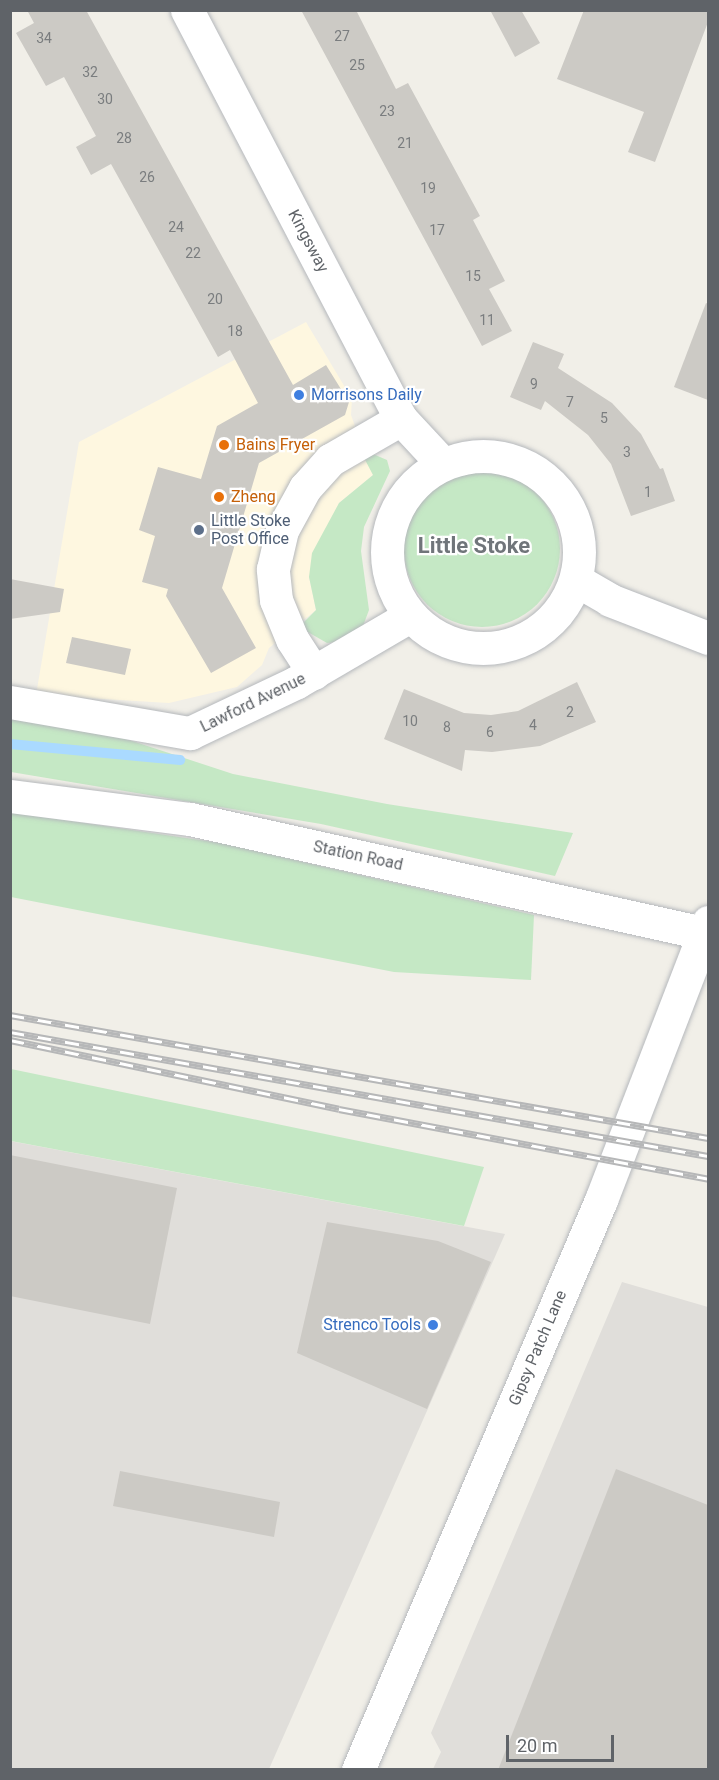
<!DOCTYPE html>
<html>
<head>
<meta charset="utf-8">
<style>
  body { margin:0 }
  #map { position:relative; width:719px; height:1780px; overflow:hidden; background:#f1efe8; font-family:Roboto,sans-serif }
  div>[style] { position:absolute }
  [style*='--x'] { left:calc(var(--x)*1px); top:calc(var(--y)*1px); width:calc(var(--w)*1px); rotate:calc(var(--a)*1deg) }
  .commercial>* { inset:0; background:#fef7e0 }
  .industrial>* { inset:0; background:#e0deda }
  .green>* { inset:0; background:#c5e8c5 }
  .round { border-radius:50% }
  .stream>* { height:10px; margin:-5px; padding:0 5px; transform-origin:5px; border-radius:5px; background:#aadaff }
  .building>* { inset:0; background:#cccac5 }
  .roads { filter:drop-shadow(0 0 2px #b5b8bc) drop-shadow(0 0 2px #b5b8bc) }
  .street>* { height:33px; margin:-16.5px; padding:0 16.5px; transform-origin:16.5px; border-radius:16.5px; background:#fff }
  .street>.ring { margin:-16.5px; padding:0; box-sizing:content-box; background:none; border:33px solid #fff; border-radius:50% }
  .secondary>* { height:33px; margin:-16.5px; padding:0 16.5px; transform-origin:16.5px; border-radius:16.5px; background:#fff }
  .rail>* { height:7px; margin-top:-3.5px; transform-origin:0; background:repeating-linear-gradient(90deg,#fff 0 14px,#b6b7b8 0 28px); box-sizing:border-box; border-block:2px solid #b6b7b8 }
  .dots>* { width:16px; height:16px; translate:-50% -50%; box-sizing:border-box; border:3px solid #fff; border-radius:50% }
  span { translate:-50% -50%; white-space:nowrap; text-align:center; line-height:1.15; -webkit-text-stroke:4.5px #fff; paint-order:stroke }
  .number-label { font-size:14px; color:#7a7d7f }
  .number-label span { -webkit-text-stroke-width:0 }
  .street-label { font-size:16px; color:#5f6368 }
  .shop-label { font-size:16px; color:#366cbe }
  .left { translate:0 -50%; text-align:left }
  .right { translate:-100% -50%; text-align:right }
  .food-label { font-size:16px; color:#c56008 }
  .service-label { font-size:16px; color:#4e5e75 }
  .district-label { font-size:22px; color:#70757a; font-weight:700 }
  .frame { position:absolute; inset:0; border:12px solid #5f6368; pointer-events:none }
  .scale { position:absolute; left:506px; top:1735px; width:108px; height:27px; box-sizing:border-box; border:3px solid #5f6368; border-top:0; padding-left:8px; font-size:18px; line-height:21px; white-space:nowrap; color:#5f6368; -webkit-text-stroke:4px #fff; paint-order:stroke }
</style>
</head>
<body>
<div id="map">
  <div class="commercial">
    <div style="clip-path:polygon(306px 322px,352px 399px,351px 415px,373px 475px,339px 503px,309px 577px,316px 610px,269px 648px,262px 665px,237px 687px,169px 703px,36px 695px,79px 442px)"></div>
  </div>
  <div class="industrial">
    <div style="clip-path:polygon(10px 1141px,505px 1234px,269px 1769px,11px 1769px)"></div>
    <div style="clip-path:polygon(622px 1282px,708px 1307px,708px 1769px,433px 1769px,441px 1752px,431px 1733px)"></div>
  </div>
  <div class="green">
    <div style="clip-path:polygon(373px 454px,387px 460px,390px 471px,364px 527px,361px 551px,369px 610px,363px 626px,346px 641px,327px 643px,299px 627px,316px 610px,309px 577px,312px 553px,339px 503px,373px 475px,363px 456px)"></div>
    <div class="round" style="left:404px;top:471px;width:156px;height:156px"></div>
    <div style="clip-path:polygon(10px 711px,117px 736px,233px 774px,387px 804px,573px 833px,555px 876px,321px 824px,11px 772px)"></div>
    <div style="clip-path:polygon(10px 812px,220px 843px,534px 915px,531px 980px,394px 972px,11px 897px)"></div>
    <div style="clip-path:polygon(10px 1069px,11px 1069px,484px 1167px,464px 1226px,11px 1141px)"></div>
  </div>
  <div class="stream">
    <div style="--x:10;--y:744;--w:171;--a:5.4"></div>
  </div>
  <div class="building">
    <div style="clip-path:polygon(27px 10px,86px 10px,293px 385px,326px 365px,349px 402px,345px 415px,259px 463px,222px 588px,256px 648px,211px 673px,166px 596px,168px 589px,142px 582px,155px 536px,139px 530px,158px 467px,201px 479px,217px 426px,258px 403px,230px 350px,218px 357px,111px 164px,91px 175px,76px 147px,96px 136px,64px 77px,46px 86px,16px 33px,34px 23px)"></div>
    <div style="clip-path:polygon(301px 10px,356px 10px,396px 89px,408px 83px,480px 216px,473px 220px,505px 281px,489px 289px,512px 331px,482px 346px)"></div>
    <div style="clip-path:polygon(490px 10px,521px 10px,540px 43px,515px 57px)"></div>
    <div style="clip-path:polygon(584px 10px,708px 10px,708px 22px,655px 162px,628px 152px,644px 112px,557px 79px)"></div>
    <div style="clip-path:polygon(706px 303px,708px 304px,708px 400px,674px 387px)"></div>
    <div style="clip-path:polygon(533px 342px,564px 354px,558px 368px,612px 403px,641px 434px,660px 469px,663px 468px,675px 501px,631px 516px,611px 464px,588px 435px,545px 401px,541px 410px,510px 397px)"></div>
    <div style="clip-path:polygon(10px 579px,64px 589px,60px 612px,10px 619px)"></div>
    <div style="clip-path:polygon(72px 637px,131px 649px,125px 675px,66px 663px)"></div>
    <div style="clip-path:polygon(577px 682px,596px 722px,540px 746px,492px 752px,465px 750px,462px 771px,384px 739px,404px 689px,464px 713px,491px 715px,518px 711px)"></div>
    <div style="clip-path:polygon(10px 1155px,177px 1188px,150px 1324px,10px 1296px)"></div>
    <div style="clip-path:polygon(327px 1222px,438px 1241px,491px 1262px,427px 1409px,297px 1353px)"></div>
    <div style="clip-path:polygon(616px 1469px,708px 1505px,708px 1770px,498px 1770px)"></div>
    <div style="clip-path:polygon(120px 1471px,280px 1502px,274px 1537px,113px 1506px)"></div>
  </div>
  <div class="roads">
    <div class="street">
      <div style="--x:187;--y:10;--w:462;--a:62.4"></div>
      <div style="--x:401;--y:419;--w:60;--a:47"></div>
      <div class="ring" style="left:387px;top:456px;width:159px;height:159px"></div>
      <div style="--x:576;--y:580;--w:39;--a:30"></div>
      <div style="--x:610;--y:600;--w:105;--a:21.2"></div>
      <div style="--x:314;--y:673;--w:40;--a:-122.9"></div>
      <div style="--x:292;--y:639;--w:42;--a:-112.3"></div>
      <div style="--x:276;--y:600;--w:31;--a:-96"></div>
      <div style="--x:273;--y:569;--w:40;--a:-77"></div>
      <div style="--x:282;--y:530;--w:48;--a:-61.3"></div>
      <div style="--x:305;--y:488;--w:38;--a:-48"></div>
      <div style="--x:330;--y:460;--w:82;--a:-30"></div>
      <div style="--x:10;--y:702;--w:183;--a:9.8"></div>
      <div style="--x:190;--y:733;--w:119;--a:-25.5"></div>
      <div style="--x:297;--y:682;--w:131;--a:-30.3"></div>
      <div style="--x:10;--y:796;--w:181;--a:7.3"></div>
      <div style="--x:190;--y:819;--w:526;--a:12.53"></div>
    </div>
    <div class="secondary">
      <div style="--x:358;--y:1770;--w:620;--a:-66.91"></div>
      <div style="--x:601;--y:1200;--w:298;--a:-68.9"></div>
    </div>
  </div>
  <div class="rail">
    <div style="--x:10;--y:1015;--w:709;--a:9.99"></div>
    <div style="--x:10;--y:1032;--w:709;--a:10.07"></div>
    <div style="--x:10;--y:1040;--w:336;--a:11.8"></div>
    <div style="--x:339;--y:1109;--w:376;--a:10.7"></div>
  </div>
  <div class="dots">
    <div style="left:299px;top:395px;background:#3f7fe0"></div>
    <div style="left:224px;top:445px;background:#e8710a"></div>
    <div style="left:219px;top:497px;background:#e8710a"></div>
    <div style="left:199px;top:530px;background:#5c6f8a"></div>
    <div style="left:433px;top:1325px;background:#3f7fe0"></div>
  </div>
  <div class="number-label">
    <span style="left:342px;top:36px">27</span>
    <span style="left:44px;top:38px">34</span>
    <span style="left:357px;top:65px">25</span>
    <span style="left:90px;top:72px">32</span>
    <span style="left:105px;top:99px">30</span>
    <span style="left:387px;top:111px">23</span>
    <span style="left:124px;top:138px">28</span>
    <span style="left:405px;top:143px">21</span>
    <span style="left:147px;top:177px">26</span>
    <span style="left:428px;top:188px">19</span>
    <span style="left:176px;top:227px">24</span>
    <span style="left:437px;top:230px">17</span>
    <span style="left:193px;top:253px">22</span>
    <span style="left:473px;top:276px">15</span>
    <span style="left:215px;top:299px">20</span>
    <span style="left:487px;top:320px">11</span>
    <span style="left:235px;top:331px">18</span>
    <span style="left:534px;top:384px">9</span>
    <span style="left:570px;top:402px">7</span>
    <span style="left:604px;top:418px">5</span>
    <span style="left:627px;top:452px">3</span>
    <span style="left:648px;top:492px">1</span>
    <span style="left:570px;top:712px">2</span>
    <span style="left:410px;top:721px">10</span>
    <span style="left:533px;top:725px">4</span>
    <span style="left:447px;top:727px">8</span>
    <span style="left:490px;top:732px">6</span>
  </div>
  <div class="street-label">
    <span style="left:308px;top:241px;rotate:62deg">Kingsway</span>
    <span style="left:253px;top:703px;rotate:-26deg">Lawford Avenue</span>
    <span style="left:358px;top:856px;rotate:12deg">Station Road</span>
    <span style="left:538px;top:1348px;rotate:-67deg">Gipsy Patch Lane</span>
  </div>
  <div class="shop-label">
    <span class="left" style="left:311px;top:395px">Morrisons Daily</span>
    <span class="right" style="left:421px;top:1325px">Strenco Tools</span>
  </div>
  <div class="food-label">
    <span class="left" style="left:236px;top:445px">Bains Fryer</span>
    <span class="left" style="left:231px;top:497px">Zheng</span>
  </div>
  <div class="service-label">
    <span class="left" style="left:211px;top:530px">Little Stoke<br>Post Office</span>
  </div>
  <div class="district-label">
    <span style="left:474px;top:546px">Little Stoke</span>
  </div>
  <div class="frame"></div>
  <div class="scale">20 m</div>
</div>
</body>
</html>
